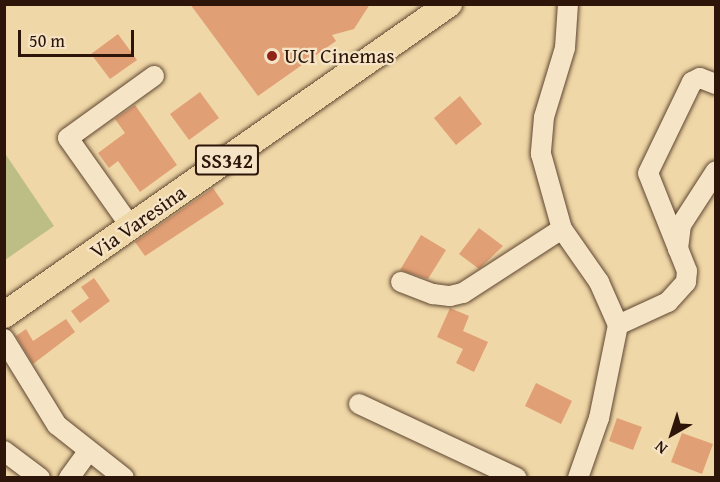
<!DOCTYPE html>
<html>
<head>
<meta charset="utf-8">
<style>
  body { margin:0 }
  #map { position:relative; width:720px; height:482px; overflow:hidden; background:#f0d7a7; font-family:"Gentium Book Plus",serif }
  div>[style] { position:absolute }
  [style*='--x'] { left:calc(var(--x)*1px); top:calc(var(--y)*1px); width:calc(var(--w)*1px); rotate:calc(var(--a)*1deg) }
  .green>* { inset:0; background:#bcbe85 }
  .building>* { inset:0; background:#e19f75 }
  .roads { filter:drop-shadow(0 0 2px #5e4631) drop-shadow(0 0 2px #5e4631) }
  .minor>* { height:20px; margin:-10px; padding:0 10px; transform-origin:10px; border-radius:10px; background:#f5e5c6 }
  .major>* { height:26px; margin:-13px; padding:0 13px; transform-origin:13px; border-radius:13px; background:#f0d7a7 }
  .dots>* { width:16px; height:16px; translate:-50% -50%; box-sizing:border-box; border:3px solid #f5e5c6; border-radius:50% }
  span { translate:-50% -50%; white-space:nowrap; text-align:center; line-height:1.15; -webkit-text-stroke:4.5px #f5e5c6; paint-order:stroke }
  .shield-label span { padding:2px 4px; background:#f5e5c6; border:2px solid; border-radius:4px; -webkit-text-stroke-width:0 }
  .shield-label { font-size:20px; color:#2e150a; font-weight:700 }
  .poi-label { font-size:21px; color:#2e150a }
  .left { translate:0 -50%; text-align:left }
  .street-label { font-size:21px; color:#2e150a }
  .frame { position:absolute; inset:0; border:6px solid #2e150a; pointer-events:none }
  .north { position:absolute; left:642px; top:404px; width:60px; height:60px; -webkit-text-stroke:4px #f5e5c6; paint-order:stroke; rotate:219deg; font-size:16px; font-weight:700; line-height:24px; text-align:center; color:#2e150a }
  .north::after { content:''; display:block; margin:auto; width:21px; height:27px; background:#2e150a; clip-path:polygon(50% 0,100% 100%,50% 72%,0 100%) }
  .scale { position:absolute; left:18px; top:30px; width:116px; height:27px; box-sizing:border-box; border:3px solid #2e150a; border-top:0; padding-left:8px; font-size:18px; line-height:21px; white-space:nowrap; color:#2e150a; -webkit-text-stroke:4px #f5e5c6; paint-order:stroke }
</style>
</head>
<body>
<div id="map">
  <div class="green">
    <div style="clip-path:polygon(4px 152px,54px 226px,5px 260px,4px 260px)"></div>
  </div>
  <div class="building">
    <div style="clip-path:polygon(190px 4px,370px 4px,354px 29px,332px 35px,336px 41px,258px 96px)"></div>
    <div style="clip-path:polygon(118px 34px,137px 60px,110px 79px,91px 54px)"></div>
    <div style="clip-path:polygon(200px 92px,219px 118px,189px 140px,170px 114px)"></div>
    <div style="clip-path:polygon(460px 96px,482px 124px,456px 145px,434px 118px)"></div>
    <div style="clip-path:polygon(135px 105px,177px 165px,140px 192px,118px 161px,109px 168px,98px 153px,125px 133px,115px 119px)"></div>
    <div style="clip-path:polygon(213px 188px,224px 204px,145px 256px,135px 242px)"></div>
    <div style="clip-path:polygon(479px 228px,503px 246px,479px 269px,459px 254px)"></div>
    <div style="clip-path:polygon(421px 235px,446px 250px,428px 279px,400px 270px)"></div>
    <div style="clip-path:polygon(94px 278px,110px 301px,80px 323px,71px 311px,89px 298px,81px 287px)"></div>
    <div style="clip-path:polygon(450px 308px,469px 316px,463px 331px,488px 342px,474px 372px,456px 363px,463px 349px,437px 337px)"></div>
    <div style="clip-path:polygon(66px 319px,75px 332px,33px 364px,16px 336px,26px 329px,33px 341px)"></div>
    <div style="clip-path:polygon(536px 383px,572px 401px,561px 424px,525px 406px)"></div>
    <div style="clip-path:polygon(617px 418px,642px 427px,633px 450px,609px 441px)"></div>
    <div style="clip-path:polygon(682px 433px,713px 444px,702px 474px,671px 462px)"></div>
  </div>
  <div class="roads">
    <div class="minor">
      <div style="--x:568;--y:4;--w:44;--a:93.9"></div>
      <div style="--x:565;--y:48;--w:72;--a:106.9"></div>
      <div style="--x:544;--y:117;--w:37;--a:95"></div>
      <div style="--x:541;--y:154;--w:78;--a:74.4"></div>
      <div style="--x:562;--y:229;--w:65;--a:55.1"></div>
      <div style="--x:599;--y:282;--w:47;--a:66.2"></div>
      <div style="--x:618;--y:325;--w:95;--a:101.5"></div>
      <div style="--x:599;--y:418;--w:64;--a:109.3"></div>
      <div style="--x:131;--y:227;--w:109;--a:-125.3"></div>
      <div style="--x:68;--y:138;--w:106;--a:-35.8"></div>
      <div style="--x:678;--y:249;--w:24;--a:-83"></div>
      <div style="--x:681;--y:225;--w:64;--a:-57.1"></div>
      <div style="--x:401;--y:282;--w:34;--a:21"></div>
      <div style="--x:433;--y:294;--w:17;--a:7"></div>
      <div style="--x:450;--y:296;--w:13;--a:-13"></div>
      <div style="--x:463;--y:293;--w:118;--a:-32.9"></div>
      <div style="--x:618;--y:325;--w:55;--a:-24.7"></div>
      <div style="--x:668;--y:302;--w:27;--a:-48"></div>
      <div style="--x:686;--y:282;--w:11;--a:-85"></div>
      <div style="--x:687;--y:271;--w:105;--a:-111.7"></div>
      <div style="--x:648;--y:173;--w:101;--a:-64.2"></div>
      <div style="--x:692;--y:82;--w:9;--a:-27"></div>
      <div style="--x:700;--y:78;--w:17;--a:21"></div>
      <div style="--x:4;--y:339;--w:101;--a:58.4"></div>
      <div style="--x:57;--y:425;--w:85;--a:38.3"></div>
      <div style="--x:359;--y:404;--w:174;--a:25.1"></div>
      <div style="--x:4;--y:451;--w:45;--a:36.9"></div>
      <div style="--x:69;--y:478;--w:31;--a:-54"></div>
    </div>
    <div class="major">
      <div style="--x:4;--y:315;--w:543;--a:-34.95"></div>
    </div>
  </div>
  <div class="dots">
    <div style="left:272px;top:56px;background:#8f2418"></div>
  </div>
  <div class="shield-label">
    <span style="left:227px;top:160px">SS342</span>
  </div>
  <div class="poi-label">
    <span class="left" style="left:284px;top:56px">UCI Cinemas</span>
  </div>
  <div class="street-label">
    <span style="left:138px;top:222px;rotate:-35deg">Via Varesina</span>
  </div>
  <div class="frame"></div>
  <div class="north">N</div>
  <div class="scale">50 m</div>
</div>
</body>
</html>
